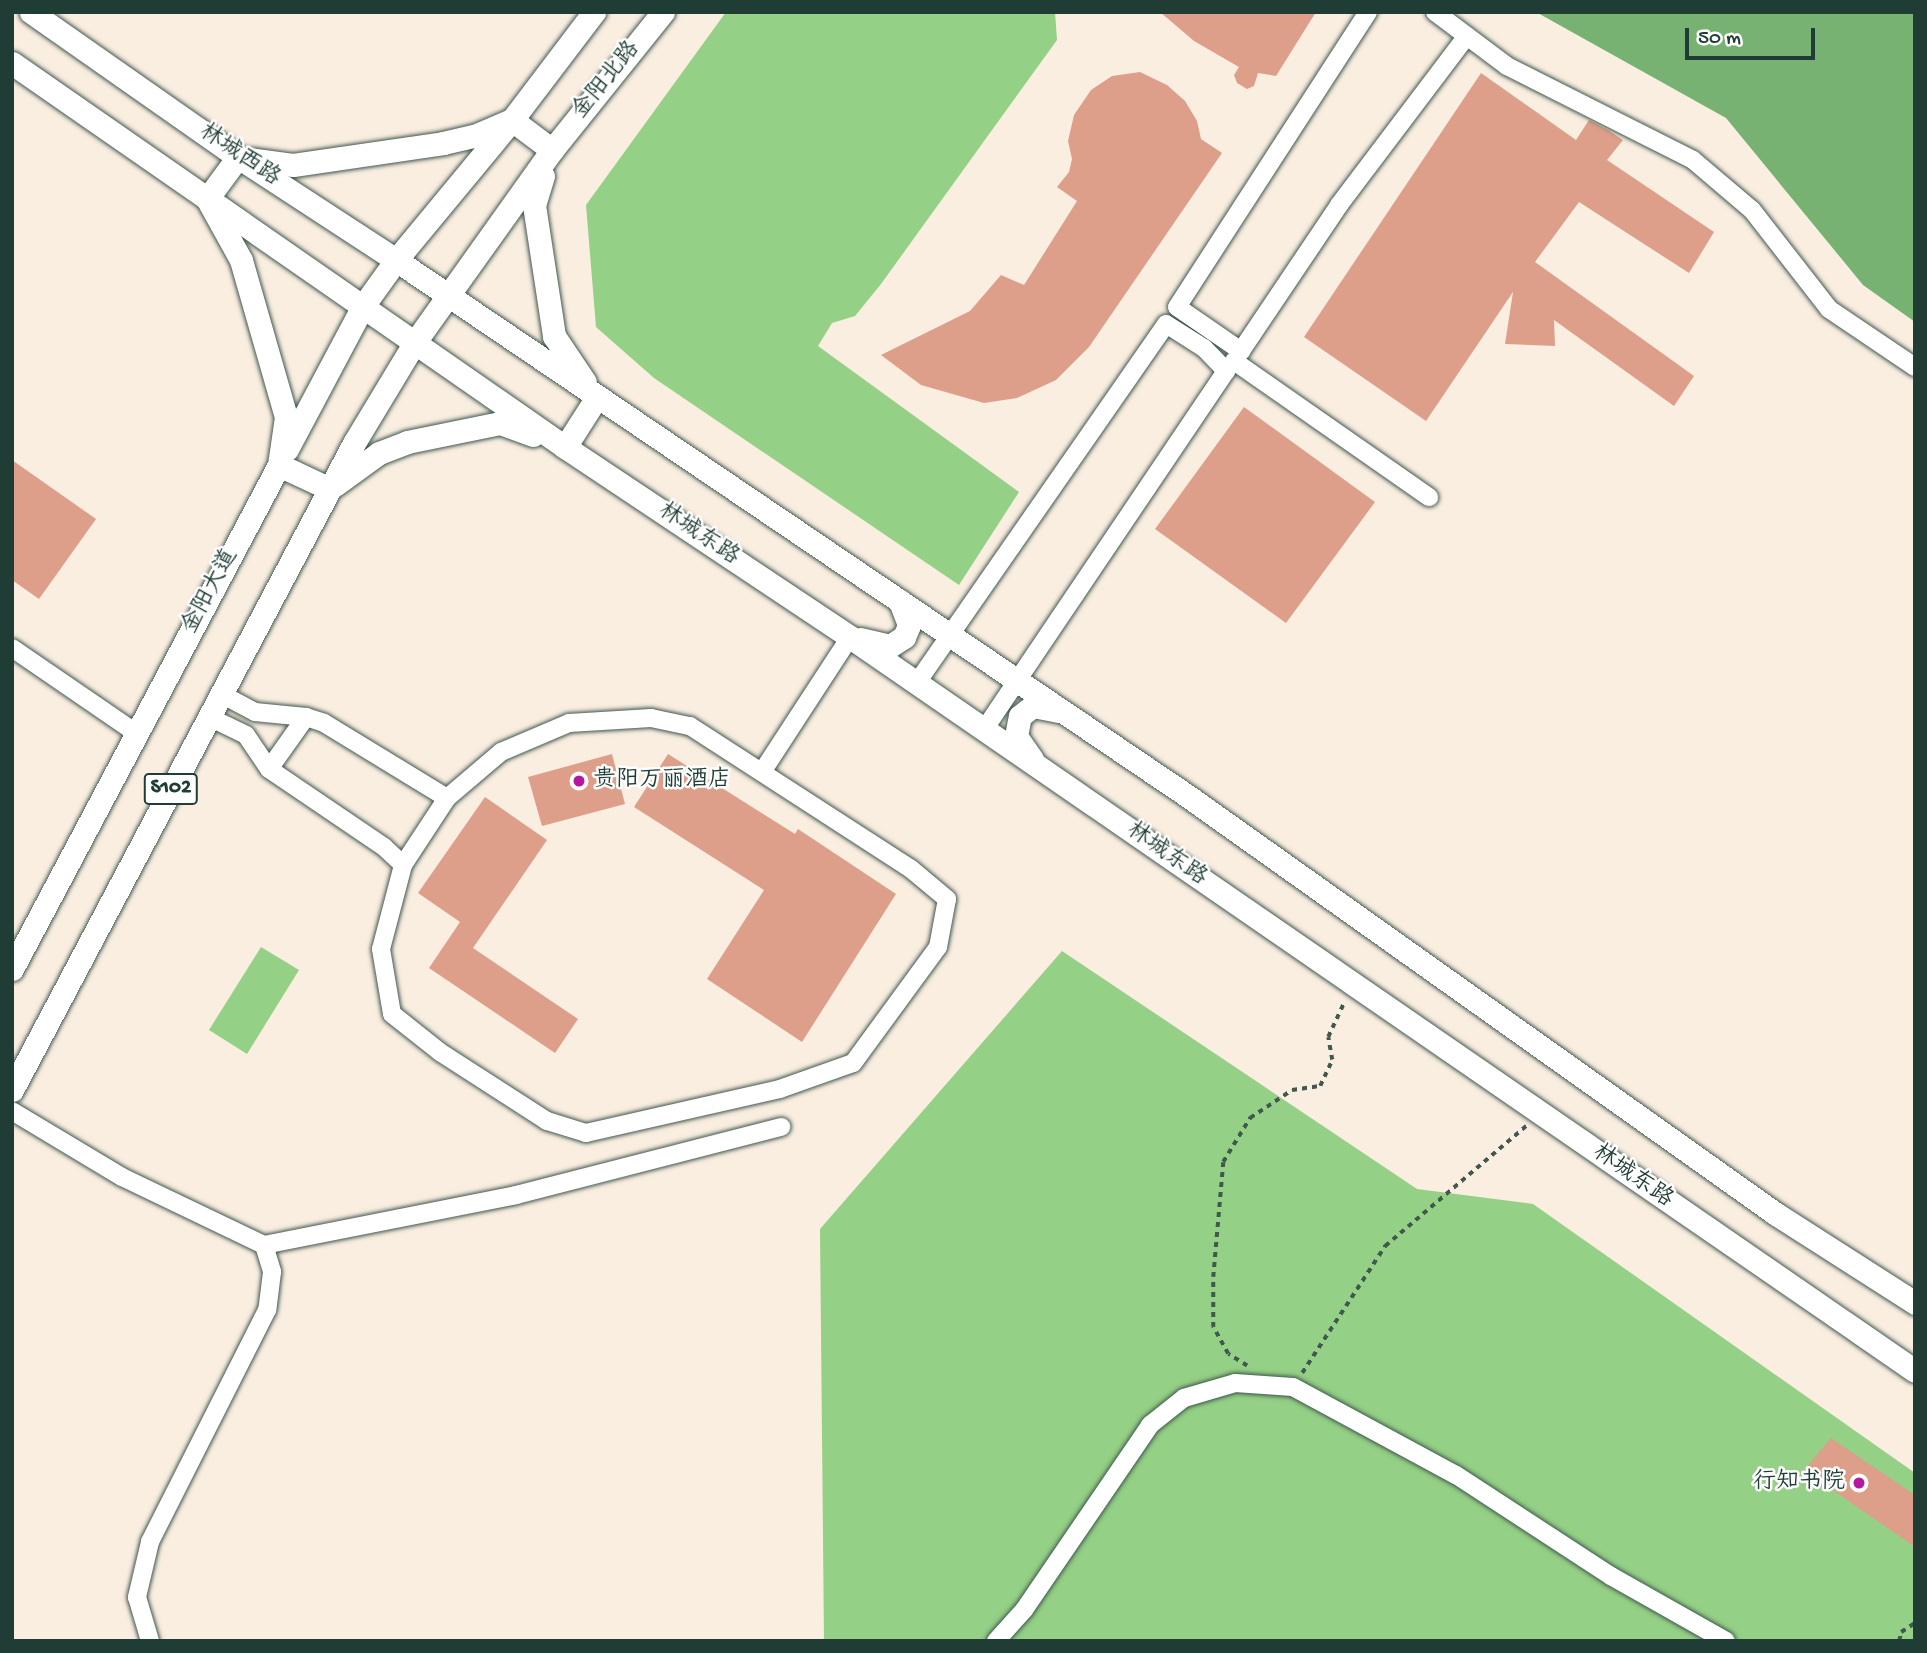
<!DOCTYPE html>
<html>
<head>
<meta charset="utf-8">
<style>
  body { margin:0 }
  #map { position:relative; width:1927px; height:1653px; overflow:hidden; background:#faeee1; font-family:"Gochi Hand","LXGW WenKai TC",sans-serif }
  div>[style] { position:absolute }
  [style*='--x'] { left:calc(var(--x)*1px); top:calc(var(--y)*1px); width:calc(var(--w)*1px); rotate:calc(var(--a)*1deg) }
  .green>* { inset:0; background:#94d085 }
  .forest>* { inset:0; background:#77b272 }
  .building>* { inset:0; background:#dd9f89 }
  .path>* { height:3.5px; margin-top:-1.75px; transform-origin:0; background:repeating-linear-gradient(90deg,#40584e 0 5px,transparent 0 10px) }
  .roads { filter:drop-shadow(0 0 2px #40584e) drop-shadow(0 0 2px #40584e) }
  .minor>* { height:18px; margin:-9px; padding:0 9px; transform-origin:9px; border-radius:9px; background:#fff }
  .major>* { height:23px; margin:-11.5px; padding:0 11.5px; transform-origin:11.5px; border-radius:11.5px; background:#fff }
  .dots>* { width:19px; height:19px; translate:-50% -50%; box-sizing:border-box; border:4px solid #fff; border-radius:50% }
  span { translate:-50% -50%; white-space:nowrap; text-align:center; line-height:1.15; -webkit-text-stroke:5px #fff; paint-order:stroke }
  .shield-label span { padding:2px 5px; background:#fff; border:2px solid; border-radius:5px; -webkit-text-stroke-width:0 }
  .shield-label { font-size:21px; color:#1f3d34; font-weight:700 }
  .street-label { font-size:23px; color:#1f3d34 }
  .poi-label { font-size:23px; color:#1f3d34 }
  .left { translate:0 -50%; text-align:left }
  .right { translate:-100% -50%; text-align:right }
  .frame { position:absolute; inset:0; border:14px solid #1f3d34; pointer-events:none }
  .scale { position:absolute; left:1685px; top:28px; width:130px; height:32px; box-sizing:border-box; border:4px solid #1f3d34; border-top:0; padding-left:9px; font-size:21px; line-height:24px; white-space:nowrap; color:#1f3d34; -webkit-text-stroke:5px #fff; paint-order:stroke }
</style>
</head>
<body>
<div id="map">
  <div class="green">
    <div style="clip-path:polygon(726px 12px,1055px 12px,1057px 40px,881px 284px,855px 316px,832px 323px,818px 346px,1019px 492px,959px 585px,654px 378px,596px 327px,586px 205px)"></div>
    <div style="clip-path:polygon(261px 947px,299px 970px,247px 1054px,209px 1030px)"></div>
    <div style="clip-path:polygon(1062px 951px,1417px 1189px,1533px 1204px,1915px 1473px,1915px 1641px,824px 1641px,820px 1229px)"></div>
  </div>
  <div class="forest">
    <div style="clip-path:polygon(1536px 12px,1915px 12px,1915px 322px,1863px 285px,1726px 118px)"></div>
  </div>
  <div class="building">
    <div style="clip-path:polygon(1160px 12px,1316px 12px,1276px 76px,1258px 73px,1254px 86px,1247px 89px,1237px 83px,1234px 75px,1239px 67px,1194px 41px)"></div>
    <div style="clip-path:polygon(1140px 72px,1167px 85px,1185px 101px,1197px 121px,1201px 139px,1222px 153px,1089px 347px,1056px 380px,1017px 398px,984px 403px,921px 385px,881px 355px,970px 311px,1001px 275px,1024px 285px,1077px 201px,1057px 187px,1069px 172px,1072px 159px,1068px 141px,1074px 115px,1091px 90px,1112px 76px)"></div>
    <div style="clip-path:polygon(1481px 73px,1576px 140px,1589px 120px,1608px 130px,1623px 140px,1607px 160px,1714px 232px,1689px 273px,1579px 202px,1535px 262px,1694px 376px,1674px 406px,1554px 320px,1555px 346px,1505px 344px,1513px 292px,1426px 421px,1304px 337px)"></div>
    <div style="clip-path:polygon(1244px 407px,1375px 502px,1286px 623px,1155px 529px)"></div>
    <div style="clip-path:polygon(12px 460px,96px 519px,39px 599px,12px 580px)"></div>
    <div style="clip-path:polygon(612px 754px,625px 804px,542px 826px,528px 777px)"></div>
    <div style="clip-path:polygon(668px 754px,795px 834px,798px 829px,896px 894px,802px 1042px,707px 979px,764px 890px,634px 807px)"></div>
    <div style="clip-path:polygon(485px 797px,547px 840px,473px 948px,578px 1019px,555px 1053px,429px 968px,460px 922px,418px 893px)"></div>
    <div style="clip-path:polygon(1831px 1438px,1915px 1495px,1915px 1547px,1804px 1470px)"></div>
  </div>
  <div class="path">
    <div style="--x:1247;--y:1366;--w:22;--a:-148"></div>
    <div style="--x:1228;--y:1354;--w:31;--a:-119"></div>
    <div style="--x:1213;--y:1327;--w:50;--a:-90"></div>
    <div style="--x:1213;--y:1277;--w:115;--a:-85"></div>
    <div style="--x:1223;--y:1162;--w:52;--a:-58.5"></div>
    <div style="--x:1250;--y:1118;--w:50;--a:-33.7"></div>
    <div style="--x:1292;--y:1090;--w:28;--a:-8"></div>
    <div style="--x:1320;--y:1086;--w:29;--a:-65"></div>
    <div style="--x:1332;--y:1060;--w:23;--a:-100"></div>
    <div style="--x:1328;--y:1037;--w:38;--a:-65"></div>
    <div style="--x:1302;--y:1373;--w:152;--a:-56.8"></div>
    <div style="--x:1385;--y:1246;--w:187;--a:-40.4"></div>
    <div style="--x:1899;--y:1641;--w:9;--a:-77"></div>
    <div style="--x:1901;--y:1632;--w:17;--a:-33"></div>
  </div>
  <div class="roads">
    <div class="minor">
      <div style="--x:1368;--y:12;--w:351;--a:122.9"></div>
      <div style="--x:1177;--y:307;--w:78;--a:34.5"></div>
      <div style="--x:1241;--y:351;--w:176;--a:-56.1"></div>
      <div style="--x:1339;--y:205;--w:212;--a:-52.9"></div>
      <div style="--x:1435;--y:12;--w:90;--a:36.9"></div>
      <div style="--x:1507;--y:66;--w:208;--a:26.8"></div>
      <div style="--x:1693;--y:160;--w:77;--a:40.3"></div>
      <div style="--x:1752;--y:210;--w:125;--a:52.1"></div>
      <div style="--x:1829;--y:309;--w:104;--a:34"></div>
      <div style="--x:1234;--y:361;--w:238;--a:34.9"></div>
      <div style="--x:12;--y:648;--w:150;--a:34.4"></div>
      <div style="--x:916;--y:684;--w:438;--a:-55.2"></div>
      <div style="--x:1166;--y:324;--w:45;--a:32.3"></div>
      <div style="--x:1204;--y:348;--w:32;--a:46"></div>
      <div style="--x:1226;--y:371;--w:433;--a:124"></div>
      <div style="--x:223;--y:695;--w:36;--a:28"></div>
      <div style="--x:255;--y:712;--w:51;--a:5.6"></div>
      <div style="--x:306;--y:717;--w:19;--a:18"></div>
      <div style="--x:324;--y:723;--w:144;--a:31.4"></div>
      <div style="--x:209;--y:717;--w:41;--a:25.9"></div>
      <div style="--x:246;--y:735;--w:41;--a:55.9"></div>
      <div style="--x:269;--y:769;--w:139;--a:34.1"></div>
      <div style="--x:384;--y:847;--w:26;--a:43"></div>
      <div style="--x:651;--y:718;--w:40;--a:12"></div>
      <div style="--x:690;--y:726;--w:263;--a:32.9"></div>
      <div style="--x:911;--y:869;--w:47;--a:39.8"></div>
      <div style="--x:947;--y:899;--w:49;--a:100.6"></div>
      <div style="--x:938;--y:947;--w:144;--a:126.2"></div>
      <div style="--x:853;--y:1063;--w:77;--a:160.4"></div>
      <div style="--x:780;--y:1089;--w:199;--a:167.2"></div>
      <div style="--x:586;--y:1133;--w:41;--a:-162.9"></div>
      <div style="--x:547;--y:1121;--w:127;--a:-147.2"></div>
      <div style="--x:440;--y:1052;--w:61;--a:-141.6"></div>
      <div style="--x:392;--y:1014;--w:66;--a:-99.6"></div>
      <div style="--x:381;--y:949;--w:87;--a:-75.3"></div>
      <div style="--x:403;--y:865;--w:80;--a:-56.7"></div>
      <div style="--x:447;--y:798;--w:71;--a:-40.4"></div>
      <div style="--x:501;--y:752;--w:74;--a:-23.1"></div>
      <div style="--x:569;--y:723;--w:82;--a:-3.5"></div>
      <div style="--x:269;--y:769;--w:64;--a:-54.6"></div>
      <div style="--x:762;--y:772;--w:161;--a:-56.9"></div>
      <div style="--x:12;--y:1111;--w:128;--a:31"></div>
      <div style="--x:122;--y:1177;--w:157;--a:25.6"></div>
      <div style="--x:264;--y:1245;--w:28;--a:73"></div>
      <div style="--x:272;--y:1272;--w:38;--a:97"></div>
      <div style="--x:267;--y:1310;--w:260;--a:116.8"></div>
      <div style="--x:150;--y:1542;--w:57;--a:103.3"></div>
      <div style="--x:137;--y:1597;--w:46;--a:73.5"></div>
      <div style="--x:264;--y:1245;--w:257;--a:-11.2"></div>
      <div style="--x:516;--y:1195;--w:274;--a:-14.4"></div>
      <div style="--x:996;--y:1641;--w:42;--a:-47.9"></div>
      <div style="--x:1024;--y:1610;--w:224;--a:-55.7"></div>
      <div style="--x:1150;--y:1425;--w:43;--a:-38.5"></div>
      <div style="--x:1184;--y:1398;--w:53;--a:-16.4"></div>
      <div style="--x:1235;--y:1383;--w:58;--a:3.9"></div>
      <div style="--x:1293;--y:1387;--w:185;--a:28.4"></div>
      <div style="--x:1456;--y:1475;--w:185;--a:33.1"></div>
      <div style="--x:1611;--y:1576;--w:132;--a:29.5"></div>
    </div>
    <div class="major">
      <div style="--x:31;--y:12;--w:253;--a:35"></div>
      <div style="--x:238;--y:157;--w:189;--a:33.1"></div>
      <div style="--x:396;--y:260;--w:958;--a:34.1"></div>
      <div style="--x:1189;--y:797;--w:720;--a:35.39"></div>
      <div style="--x:1776;--y:1214;--w:165;--a:32.6"></div>
      <div style="--x:12;--y:63;--w:673;--a:34.78"></div>
      <div style="--x:565;--y:447;--w:343;--a:33.7"></div>
      <div style="--x:850;--y:637;--w:1293;--a:34.57"></div>
      <div style="--x:512;--y:120;--w:50;--a:36.9"></div>
      <div style="--x:248;--y:159;--w:45;--a:7.6"></div>
      <div style="--x:293;--y:165;--w:152;--a:-8.3"></div>
      <div style="--x:443;--y:143;--w:32;--a:-13"></div>
      <div style="--x:474;--y:136;--w:38;--a:-23"></div>
      <div style="--x:543;--y:176;--w:30;--a:107"></div>
      <div style="--x:534;--y:205;--w:133;--a:81.3"></div>
      <div style="--x:554;--y:336;--w:55;--a:56"></div>
      <div style="--x:207;--y:199;--w:52;--a:-53.6"></div>
      <div style="--x:565;--y:447;--w:59;--a:-57.4"></div>
      <div style="--x:287;--y:449;--w:162;--a:-62"></div>
      <div style="--x:363;--y:306;--w:57;--a:-54.3"></div>
      <div style="--x:396;--y:260;--w:182;--a:-50.4"></div>
      <div style="--x:512;--y:120;--w:136;--a:-52.8"></div>
      <div style="--x:279;--y:465;--w:56;--a:25.2"></div>
      <div style="--x:335;--y:485;--w:54;--a:-36"></div>
      <div style="--x:379;--y:453;--w:30;--a:-21"></div>
      <div style="--x:407;--y:442;--w:95;--a:-11.5"></div>
      <div style="--x:500;--y:423;--w:35;--a:20"></div>
      <div style="--x:860;--y:639;--w:31;--a:13"></div>
      <div style="--x:890;--y:646;--w:17;--a:-33"></div>
      <div style="--x:904;--y:637;--w:13;--a:-67"></div>
      <div style="--x:909;--y:625;--w:26;--a:-111"></div>
      <div style="--x:1032;--y:759;--w:28;--a:-125"></div>
      <div style="--x:1016;--y:736;--w:20;--a:-79"></div>
      <div style="--x:1020;--y:716;--w:16;--a:-38"></div>
      <div style="--x:1033;--y:706;--w:26;--a:11"></div>
      <div style="--x:12;--y:969;--w:570;--a:-62.09"></div>
      <div style="--x:279;--y:465;--w:49;--a:-81.7"></div>
      <div style="--x:286;--y:417;--w:163;--a:-106"></div>
      <div style="--x:241;--y:260;--w:64;--a:-119"></div>
      <div style="--x:12;--y:1090;--w:732;--a:-62.14"></div>
      <div style="--x:354;--y:443;--w:118;--a:-58.9"></div>
      <div style="--x:415;--y:342;--w:236;--a:-54.5"></div>
      <div style="--x:552;--y:150;--w:177;--a:-51.2"></div>
    </div>
  </div>
  <div class="dots">
    <div style="left:579px;top:781px;background:#b5179e"></div>
    <div style="left:1859px;top:1483px;background:#b5179e"></div>
  </div>
  <div class="shield-label">
    <span style="left:171px;top:789px">S102</span>
  </div>
  <div class="street-label">
    <span style="left:607px;top:81px;rotate:-51deg">金阳北路</span>
    <span style="left:239px;top:156px;rotate:34deg">林城西路</span>
    <span style="left:698px;top:535px;rotate:34deg">林城东路</span>
    <span style="left:211px;top:592px;rotate:-62deg">金阳大道</span>
    <span style="left:1166px;top:855px;rotate:35deg">林城东路</span>
    <span style="left:1632px;top:1177px;rotate:35deg">林城东路</span>
  </div>
  <div class="poi-label">
    <span class="left" style="left:593px;top:781px">贵阳万丽酒店</span>
    <span class="right" style="left:1845px;top:1483px">行知书院</span>
  </div>
  <div class="frame"></div>
  <div class="scale">50 m</div>
</div>
</body>
</html>
